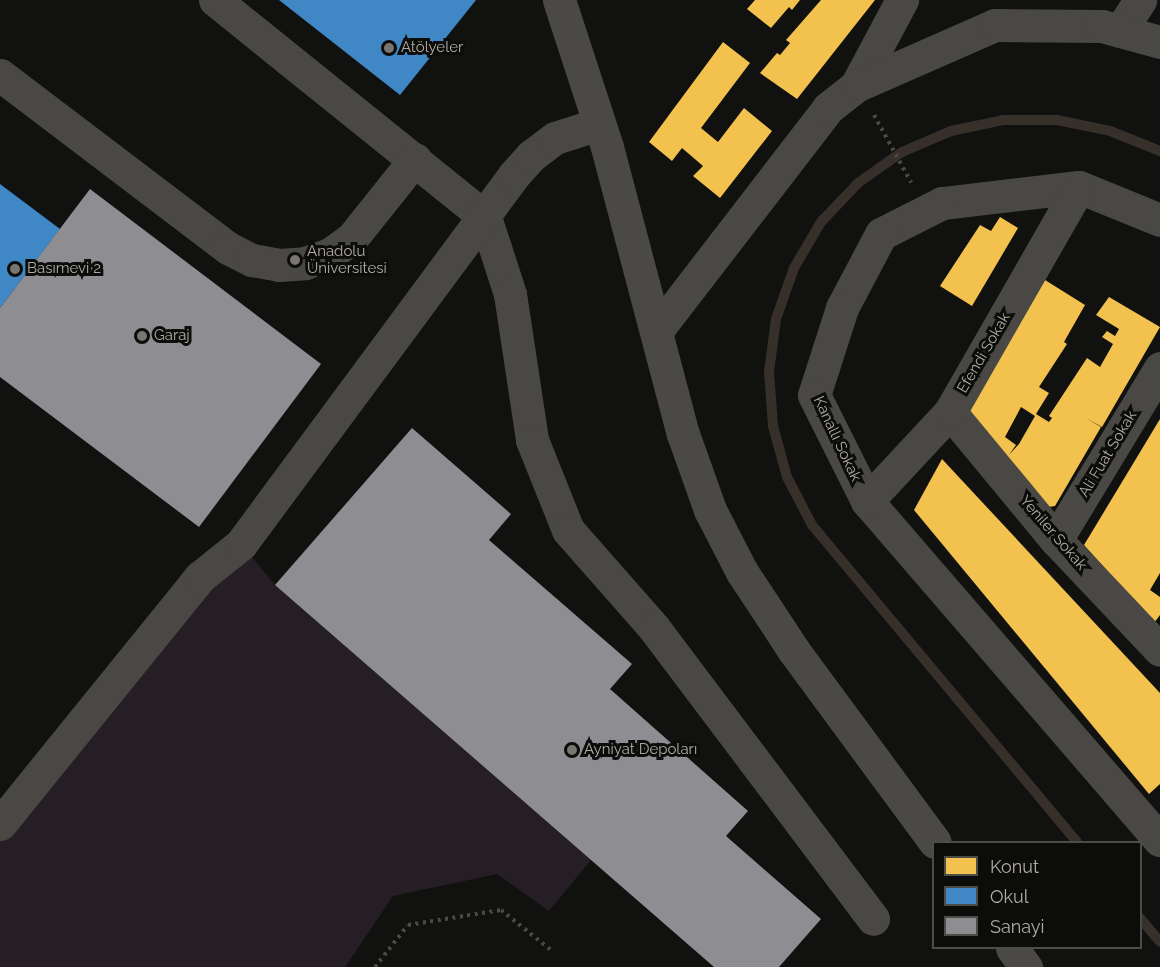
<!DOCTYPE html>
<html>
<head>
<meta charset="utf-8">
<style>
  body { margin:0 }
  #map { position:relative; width:1160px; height:967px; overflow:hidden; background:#111110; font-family:Raleway,sans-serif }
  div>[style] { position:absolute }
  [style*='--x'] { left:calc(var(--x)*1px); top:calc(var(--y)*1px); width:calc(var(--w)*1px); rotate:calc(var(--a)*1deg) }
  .green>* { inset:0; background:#251f25 }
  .homes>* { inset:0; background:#f2c14e }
  .schools>* { inset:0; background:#3f88c5 }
  .industry>* { inset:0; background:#8d8d92 }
  .stream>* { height:10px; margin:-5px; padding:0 5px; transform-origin:5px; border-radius:5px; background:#362f2a }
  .path>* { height:4px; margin-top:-2px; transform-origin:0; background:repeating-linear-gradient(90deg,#4a4946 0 3px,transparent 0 7.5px) }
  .minor>* { height:33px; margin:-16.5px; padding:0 16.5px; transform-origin:16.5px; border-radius:16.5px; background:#494844 }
  .major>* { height:33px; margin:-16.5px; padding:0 16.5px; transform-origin:16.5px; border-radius:16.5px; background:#4a4947 }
  .dots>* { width:16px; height:16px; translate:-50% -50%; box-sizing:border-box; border:3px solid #0c0c0b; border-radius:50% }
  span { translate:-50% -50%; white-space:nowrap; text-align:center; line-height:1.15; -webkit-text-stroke:6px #0c0c0b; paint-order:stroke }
  .poi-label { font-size:15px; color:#b0aca2 }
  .left { translate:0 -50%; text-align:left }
  .street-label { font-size:15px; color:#b0aca2 }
  .legend { position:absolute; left:932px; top:841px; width:210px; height:108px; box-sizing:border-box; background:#0c0c0b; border:2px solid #4e4c47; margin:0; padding:8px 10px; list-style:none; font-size:18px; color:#b0aca2 }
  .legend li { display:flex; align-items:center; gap:12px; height:30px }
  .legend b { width:30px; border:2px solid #4e4c47 }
</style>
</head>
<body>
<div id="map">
  <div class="green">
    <div style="clip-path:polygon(241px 544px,275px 585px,591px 860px,549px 911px,497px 874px,393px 896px,345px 967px,0 967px,0 824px)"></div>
  </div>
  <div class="homes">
    <div style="clip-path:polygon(755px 0,800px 0,792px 10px,789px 7px,771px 28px,747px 9px)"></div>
    <div style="clip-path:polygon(821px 0,875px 0,797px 99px,760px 73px,777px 53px,780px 55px,790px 43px,786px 40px)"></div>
    <div style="clip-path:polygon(723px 42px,750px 63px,701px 128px,718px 142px,744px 108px,772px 131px,720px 198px,693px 176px,703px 166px,682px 148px,672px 161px,649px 142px)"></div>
    <div style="clip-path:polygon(1000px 217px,1018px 228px,972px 306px,940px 286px,980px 225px,991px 231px)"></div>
    <div style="clip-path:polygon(evenodd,1045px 280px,1085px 305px,1064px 342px,1067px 344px,1039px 387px,1049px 393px,1036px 414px,1049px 422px,1052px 418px,1049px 416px,1087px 358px,1100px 367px,1113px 344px,1102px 337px,1107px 331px,1115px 336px,1119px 329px,1096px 315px,1109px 297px,1160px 327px,1102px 427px,1086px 418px,1101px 427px,1055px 506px,1049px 507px,964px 413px,1045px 280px,1021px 407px,1035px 416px,1019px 444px,1009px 455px,1016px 445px,1005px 437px,1021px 407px)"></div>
    <div style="clip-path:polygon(1160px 419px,1160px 573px,1150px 590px,1160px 597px,1160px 615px,1154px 623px,1084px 545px)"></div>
    <div style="clip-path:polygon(942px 459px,1160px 693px,1160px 784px,1149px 794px,914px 510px)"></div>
  </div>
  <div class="schools">
    <div style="clip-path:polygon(279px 0,476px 0,400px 95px)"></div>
    <div style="clip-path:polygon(0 184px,60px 229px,0 308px)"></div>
  </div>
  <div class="industry">
    <div style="clip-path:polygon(90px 189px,321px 364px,199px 527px,0 377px,0 308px)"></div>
    <div style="clip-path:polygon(412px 428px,511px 514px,489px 540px,632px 664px,610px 689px,748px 811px,726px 836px,821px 919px,779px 967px,714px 967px,275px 585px)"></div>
  </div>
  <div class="stream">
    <div style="--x:1077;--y:842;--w:413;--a:-129.9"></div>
    <div style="--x:812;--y:525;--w:54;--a:-117.5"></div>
    <div style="--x:787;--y:477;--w:53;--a:-105.4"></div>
    <div style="--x:773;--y:426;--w:54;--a:-94.2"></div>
    <div style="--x:769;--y:372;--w:53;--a:-82.5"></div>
    <div style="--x:776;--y:319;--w:54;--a:-70.6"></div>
    <div style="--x:794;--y:268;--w:53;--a:-59.6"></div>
    <div style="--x:821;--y:222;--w:54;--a:-46.5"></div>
    <div style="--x:858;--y:183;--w:54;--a:-35.2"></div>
    <div style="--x:902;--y:152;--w:53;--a:-23.2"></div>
    <div style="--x:951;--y:131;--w:53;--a:-11.9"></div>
    <div style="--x:1003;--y:120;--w:54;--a:0"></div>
    <div style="--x:1057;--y:120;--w:54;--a:11.7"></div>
    <div style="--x:1110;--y:131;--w:54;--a:21.8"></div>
    <div style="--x:1140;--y:918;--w:31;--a:50"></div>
  </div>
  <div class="path">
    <div style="--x:874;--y:115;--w:77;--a:61.1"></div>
    <div style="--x:375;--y:967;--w:53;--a:-51.8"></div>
    <div style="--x:408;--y:925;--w:94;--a:-9.2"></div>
    <div style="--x:501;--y:910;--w:64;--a:38.7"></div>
  </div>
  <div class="minor">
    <div style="--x:215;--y:0;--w:346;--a:38.8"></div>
    <div style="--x:485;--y:217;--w:81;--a:72"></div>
    <div style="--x:510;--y:294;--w:148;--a:81.4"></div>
    <div style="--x:532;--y:440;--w:97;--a:68.2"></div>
    <div style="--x:568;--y:530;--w:130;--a:48.7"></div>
    <div style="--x:654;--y:628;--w:364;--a:53"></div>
    <div style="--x:1120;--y:31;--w:37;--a:-57"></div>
    <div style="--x:0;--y:75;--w:286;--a:37.2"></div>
    <div style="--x:228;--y:248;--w:27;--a:27"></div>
    <div style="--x:252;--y:260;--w:27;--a:10"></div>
    <div style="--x:279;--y:265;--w:26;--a:-4"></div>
    <div style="--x:305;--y:263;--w:27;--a:-20"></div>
    <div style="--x:330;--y:254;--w:27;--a:-36"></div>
    <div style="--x:352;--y:238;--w:101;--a:-51.4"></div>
    <div style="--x:856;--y:86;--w:98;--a:-61.9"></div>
    <div style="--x:1160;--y:220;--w:87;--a:-157.8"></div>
    <div style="--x:1079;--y:187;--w:138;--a:173.3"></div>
    <div style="--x:942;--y:203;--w:68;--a:153.1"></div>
    <div style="--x:881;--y:234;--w:84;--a:117.8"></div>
    <div style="--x:842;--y:308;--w:91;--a:107.8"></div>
    <div style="--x:814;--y:395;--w:119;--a:63.4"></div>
    <div style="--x:867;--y:501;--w:448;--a:49.2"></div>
    <div style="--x:658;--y:329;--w:279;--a:-52.4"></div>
    <div style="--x:828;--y:108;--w:36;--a:-38"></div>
    <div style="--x:856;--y:86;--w:152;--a:-23.7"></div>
    <div style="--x:995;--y:25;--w:107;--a:0.5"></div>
    <div style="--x:1102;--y:26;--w:60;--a:15.4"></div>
    <div style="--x:950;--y:412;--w:166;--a:50.4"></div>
    <div style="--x:1056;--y:540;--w:151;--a:46.6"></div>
    <div style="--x:867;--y:501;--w:122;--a:-47"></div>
    <div style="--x:950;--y:412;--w:259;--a:-60.2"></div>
    <div style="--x:1056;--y:540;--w:201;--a:-58.8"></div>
    <div style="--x:0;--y:824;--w:318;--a:-51"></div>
    <div style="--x:200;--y:577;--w:53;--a:-38.8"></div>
    <div style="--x:241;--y:544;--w:458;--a:-53.5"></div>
    <div style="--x:513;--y:176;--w:27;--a:-48"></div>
    <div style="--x:531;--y:156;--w:30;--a:-37"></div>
    <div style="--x:555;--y:138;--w:46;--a:-17.7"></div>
  </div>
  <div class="major">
    <div style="--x:559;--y:0;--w:155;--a:71.9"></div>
    <div style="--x:607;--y:147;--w:297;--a:75.2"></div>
    <div style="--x:683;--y:434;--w:81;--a:70.4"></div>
    <div style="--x:710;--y:510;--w:70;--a:62.7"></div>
    <div style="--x:742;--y:572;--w:95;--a:56.6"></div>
    <div style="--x:794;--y:651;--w:237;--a:53.6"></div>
    <div style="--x:1012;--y:948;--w:24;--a:54"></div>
  </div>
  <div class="dots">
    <div style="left:389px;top:48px;background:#78766f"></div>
    <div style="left:295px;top:260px;background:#78766f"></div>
    <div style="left:15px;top:269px;background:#78766f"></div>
    <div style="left:142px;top:336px;background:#78766f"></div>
    <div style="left:572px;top:750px;background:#78766f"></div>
  </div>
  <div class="poi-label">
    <span class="left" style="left:401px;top:48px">Atölyeler</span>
    <span class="left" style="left:307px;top:260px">Anadolu<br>Üniversitesi</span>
    <span class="left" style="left:27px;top:269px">Basımevi 2</span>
    <span class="left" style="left:154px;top:336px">Garaj</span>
    <span class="left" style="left:584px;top:750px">Ayniyat Depoları</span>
  </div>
  <div class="street-label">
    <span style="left:984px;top:353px;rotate:-60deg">Efendi Sokak</span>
    <span style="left:837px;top:439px;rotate:65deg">Kanallı Sokak</span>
    <span style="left:1108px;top:454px;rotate:-59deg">Ali Fuat Sokak</span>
    <span style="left:1053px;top:533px;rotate:49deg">Yeniler Sokak</span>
  </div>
  <ul class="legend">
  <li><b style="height:16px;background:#f2c14e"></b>Konut</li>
  <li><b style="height:16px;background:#3f88c5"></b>Okul</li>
  <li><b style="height:16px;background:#8d8d92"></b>Sanayi</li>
  </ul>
</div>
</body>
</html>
